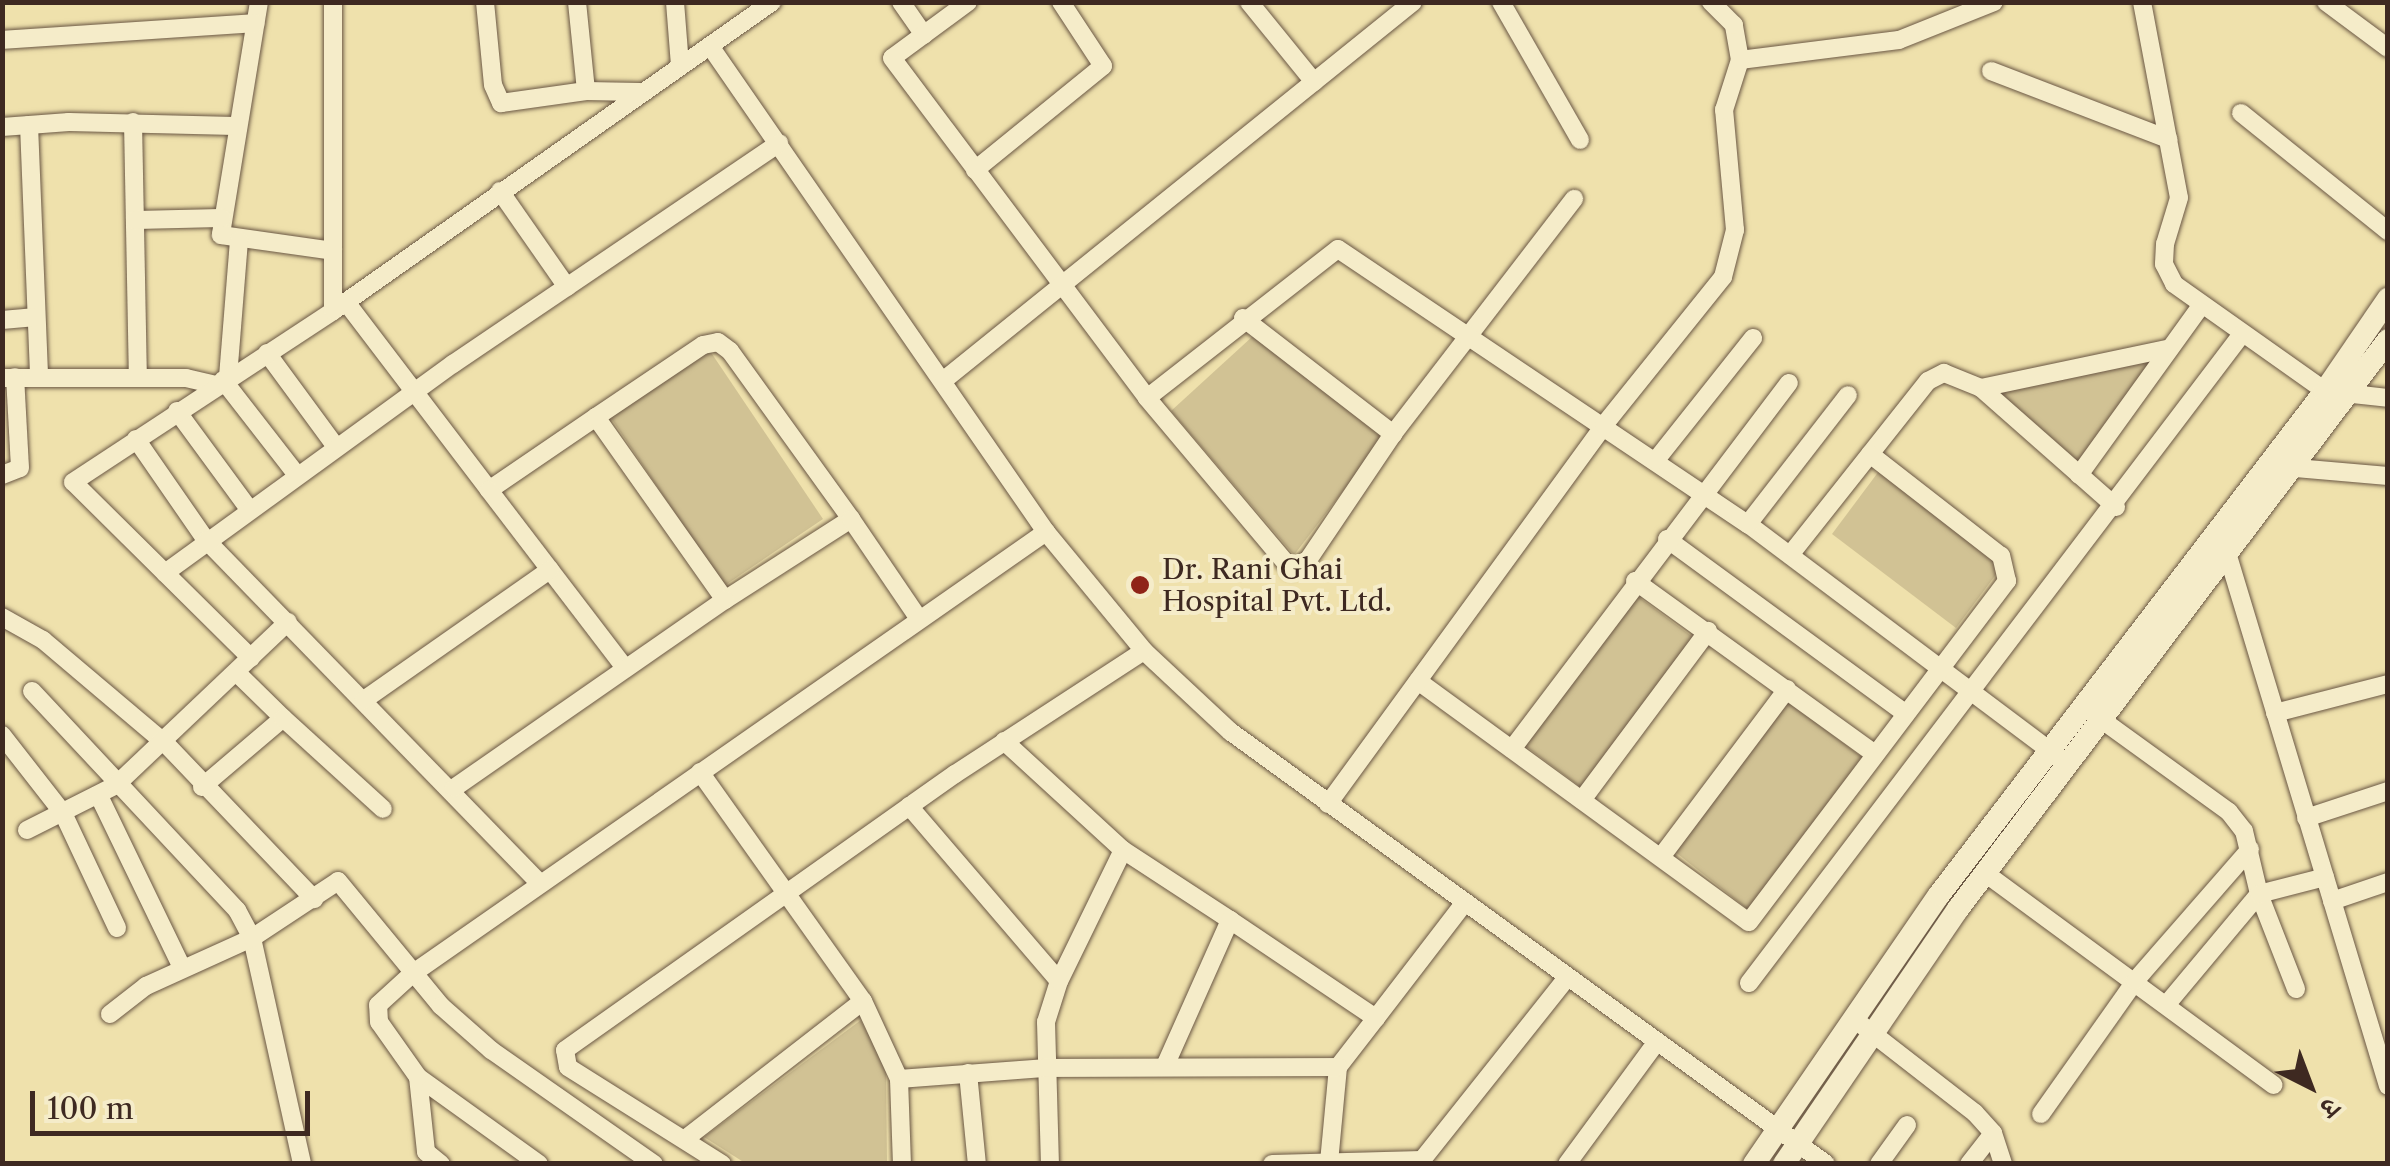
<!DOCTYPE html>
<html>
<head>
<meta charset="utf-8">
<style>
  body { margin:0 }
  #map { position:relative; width:2390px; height:1166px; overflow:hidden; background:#efe1ac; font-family:"Libre Caslon Text","Noto Serif Devanagari",serif }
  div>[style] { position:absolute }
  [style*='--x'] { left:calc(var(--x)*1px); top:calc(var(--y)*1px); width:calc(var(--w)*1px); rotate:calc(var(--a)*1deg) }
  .green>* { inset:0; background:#d1c294 }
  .roads { filter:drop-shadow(0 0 2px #6a5744) drop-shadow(0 0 2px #6a5744) }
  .minor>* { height:18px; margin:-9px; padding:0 9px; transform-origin:9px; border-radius:9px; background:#f5ecc9 }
  .tertiary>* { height:22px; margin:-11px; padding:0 11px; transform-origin:11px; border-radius:11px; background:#f5ecc9 }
  .dots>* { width:28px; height:28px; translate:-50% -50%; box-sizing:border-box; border:5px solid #f5ecc9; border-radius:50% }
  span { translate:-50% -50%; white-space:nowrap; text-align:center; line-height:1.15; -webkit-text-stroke:8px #f5ecc9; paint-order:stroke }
  .poi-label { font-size:28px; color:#3e2921 }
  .left { translate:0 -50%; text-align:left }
  .frame { position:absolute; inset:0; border:5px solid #3e2921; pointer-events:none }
  .north { position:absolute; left:2260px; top:1036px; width:100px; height:100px; -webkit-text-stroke:8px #f5ecc9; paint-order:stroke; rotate:138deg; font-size:28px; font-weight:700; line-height:40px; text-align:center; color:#3e2921 }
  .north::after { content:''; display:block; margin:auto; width:35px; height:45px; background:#3e2921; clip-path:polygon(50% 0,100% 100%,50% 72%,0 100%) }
  .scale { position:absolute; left:30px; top:1091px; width:280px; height:45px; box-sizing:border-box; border:5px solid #3e2921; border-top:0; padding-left:12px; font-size:30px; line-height:35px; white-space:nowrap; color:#3e2921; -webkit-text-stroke:8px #f5ecc9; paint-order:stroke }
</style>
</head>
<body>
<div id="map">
  <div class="green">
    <div style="clip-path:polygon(1253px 336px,1386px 435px,1294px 555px,1171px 411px)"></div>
    <div style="clip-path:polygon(708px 348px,823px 519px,724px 586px,609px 415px)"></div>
    <div style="clip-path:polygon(2158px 357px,2079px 467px,1992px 389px)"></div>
    <div style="clip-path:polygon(1879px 471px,2003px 565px,1956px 628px,1832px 534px)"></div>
    <div style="clip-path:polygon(1636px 595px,1694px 638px,1582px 788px,1524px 745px)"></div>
    <div style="clip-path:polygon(1788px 702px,1862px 757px,1750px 911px,1674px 851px)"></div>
    <div style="clip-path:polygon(861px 1020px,886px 1070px,887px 1163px,745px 1163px,704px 1137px)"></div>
  </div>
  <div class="roads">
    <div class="minor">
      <div style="--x:259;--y:2;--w:236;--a:99.3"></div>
      <div style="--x:221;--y:235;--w:113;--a:8.1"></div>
      <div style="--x:333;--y:2;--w:309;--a:90"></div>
      <div style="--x:485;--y:2;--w:83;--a:84.5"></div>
      <div style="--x:493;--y:85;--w:20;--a:66"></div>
      <div style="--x:501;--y:103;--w:86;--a:-8"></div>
      <div style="--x:586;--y:91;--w:54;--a:1.1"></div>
      <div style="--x:577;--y:2;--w:89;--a:84.2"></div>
      <div style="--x:675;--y:2;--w:63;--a:85.5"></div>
      <div style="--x:901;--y:2;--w:40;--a:55.1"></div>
      <div style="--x:968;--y:2;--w:94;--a:143.6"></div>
      <div style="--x:892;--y:58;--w:425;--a:53.1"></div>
      <div style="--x:1147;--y:398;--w:224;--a:49.9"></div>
      <div style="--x:1291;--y:569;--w:19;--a:-28"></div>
      <div style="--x:1308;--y:560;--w:152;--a:-56"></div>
      <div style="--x:1393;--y:434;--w:297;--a:-52.4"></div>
      <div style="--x:1249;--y:2;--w:103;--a:50.9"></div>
      <div style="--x:1501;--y:2;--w:159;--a:60.2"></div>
      <div style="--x:2142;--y:2;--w:199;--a:79.3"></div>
      <div style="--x:2179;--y:198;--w:48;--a:106.9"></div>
      <div style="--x:2165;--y:244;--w:20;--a:93"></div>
      <div style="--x:2164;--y:264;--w:22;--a:63"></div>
      <div style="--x:2174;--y:284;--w:185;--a:35.3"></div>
      <div style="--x:2325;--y:391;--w:63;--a:6.3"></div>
      <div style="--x:2326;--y:2;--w:77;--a:36.6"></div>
      <div style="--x:2;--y:40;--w:254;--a:-3.8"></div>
      <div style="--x:710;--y:46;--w:591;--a:55.34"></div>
      <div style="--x:1046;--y:532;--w:154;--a:50.5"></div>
      <div style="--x:1144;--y:651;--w:119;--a:43"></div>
      <div style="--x:1231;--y:732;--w:735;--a:35.98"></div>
      <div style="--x:1740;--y:60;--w:160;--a:-7.2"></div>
      <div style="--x:1899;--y:40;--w:102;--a:-21.8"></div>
      <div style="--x:1991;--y:71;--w:190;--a:21"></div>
      <div style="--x:2241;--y:113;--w:189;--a:38.8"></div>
      <div style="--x:133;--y:122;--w:256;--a:88.9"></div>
      <div style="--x:29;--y:125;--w:252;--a:87.7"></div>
      <div style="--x:2;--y:127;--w:67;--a:-4.3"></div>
      <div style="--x:69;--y:122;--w:166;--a:1.4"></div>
      <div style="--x:975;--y:170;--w:165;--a:-39.1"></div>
      <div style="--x:1103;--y:66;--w:77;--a:-123.3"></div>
      <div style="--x:500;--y:191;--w:117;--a:55.1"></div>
      <div style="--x:135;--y:220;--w:87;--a:-1.3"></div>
      <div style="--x:346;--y:302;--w:236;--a:52.7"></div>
      <div style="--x:489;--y:490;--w:130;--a:-34.3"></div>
      <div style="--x:1243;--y:318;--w:190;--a:37.7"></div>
      <div style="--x:2;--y:320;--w:34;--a:-5"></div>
      <div style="--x:267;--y:353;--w:117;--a:53.7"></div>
      <div style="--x:228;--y:377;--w:137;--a:-85.4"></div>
      <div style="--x:2;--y:378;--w:184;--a:0"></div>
      <div style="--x:186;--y:378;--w:32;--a:13"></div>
      <div style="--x:223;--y:380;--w:120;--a:52.1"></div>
      <div style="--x:944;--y:380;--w:602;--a:-38.87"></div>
      <div style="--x:1981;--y:388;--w:193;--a:-11.9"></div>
      <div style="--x:1147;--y:398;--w:242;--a:-38"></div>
      <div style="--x:1338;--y:249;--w:494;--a:33.9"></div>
      <div style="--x:1748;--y:524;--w:388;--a:36.9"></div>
      <div style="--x:177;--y:411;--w:122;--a:53.7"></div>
      <div style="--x:136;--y:439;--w:123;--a:55.3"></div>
      <div style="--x:206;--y:540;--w:479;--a:45.8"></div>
      <div style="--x:1656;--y:460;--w:156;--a:-51.5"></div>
      <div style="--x:2296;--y:468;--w:92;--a:5"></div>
      <div style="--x:2;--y:475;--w:19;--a:-21"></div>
      <div style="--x:20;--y:468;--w:91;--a:-93.1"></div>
      <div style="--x:2079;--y:475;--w:208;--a:-54.2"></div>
      <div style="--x:489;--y:490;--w:224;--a:52.6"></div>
      <div style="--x:851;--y:519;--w:150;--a:147.3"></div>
      <div style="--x:725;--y:600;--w:224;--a:-125.2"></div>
      <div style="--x:596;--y:417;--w:129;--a:-33.9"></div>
      <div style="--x:703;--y:345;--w:15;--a:-11"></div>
      <div style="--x:718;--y:342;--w:15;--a:37"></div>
      <div style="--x:730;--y:351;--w:207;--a:54.2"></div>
      <div style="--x:851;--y:519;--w:121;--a:55.8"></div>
      <div style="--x:1748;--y:524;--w:163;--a:-52.2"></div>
      <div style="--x:1667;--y:539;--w:296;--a:36.2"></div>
      <div style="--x:2225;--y:546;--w:564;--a:73.2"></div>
      <div style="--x:1790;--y:555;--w:222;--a:-51.6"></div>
      <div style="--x:1928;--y:381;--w:18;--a:-27"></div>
      <div style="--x:1944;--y:373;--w:40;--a:22"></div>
      <div style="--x:1981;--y:388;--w:180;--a:41.4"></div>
      <div style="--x:165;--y:573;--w:356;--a:-36"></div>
      <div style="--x:453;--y:364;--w:394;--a:-34.1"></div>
      <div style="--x:1635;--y:581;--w:296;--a:35.8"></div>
      <div style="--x:2;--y:617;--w:47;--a:29.3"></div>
      <div style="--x:43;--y:640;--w:160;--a:40.2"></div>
      <div style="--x:165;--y:743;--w:216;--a:46.3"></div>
      <div style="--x:251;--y:658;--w:250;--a:-135.3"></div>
      <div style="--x:73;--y:482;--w:311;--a:-33.3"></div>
      <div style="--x:333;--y:311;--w:537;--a:-35.14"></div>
      <div style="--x:236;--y:672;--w:66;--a:44.4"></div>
      <div style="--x:1418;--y:681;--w:409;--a:36.1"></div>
      <div style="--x:1749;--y:922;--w:428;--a:-52.9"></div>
      <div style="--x:2007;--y:581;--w:26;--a:-103"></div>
      <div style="--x:2001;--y:556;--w:166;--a:-142.1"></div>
      <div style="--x:32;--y:691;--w:300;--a:46.9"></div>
      <div style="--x:237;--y:910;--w:32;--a:62"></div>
      <div style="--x:252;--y:938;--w:231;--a:77.5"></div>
      <div style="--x:364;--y:700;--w:227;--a:-35"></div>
      <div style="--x:2275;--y:713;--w:117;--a:-14.4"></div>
      <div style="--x:2102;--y:720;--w:157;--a:35.9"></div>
      <div style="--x:2229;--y:812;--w:24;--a:52"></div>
      <div style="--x:2244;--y:831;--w:65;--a:76.6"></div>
      <div style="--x:2259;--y:894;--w:102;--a:68.7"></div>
      <div style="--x:2;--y:735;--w:99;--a:52"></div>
      <div style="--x:63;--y:813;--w:127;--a:64.8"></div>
      <div style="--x:1004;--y:741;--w:161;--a:42.5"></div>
      <div style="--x:1123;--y:850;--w:146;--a:116"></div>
      <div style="--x:1059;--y:981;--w:43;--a:107.6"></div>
      <div style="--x:1046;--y:1022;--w:142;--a:88.4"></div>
      <div style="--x:1512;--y:749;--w:459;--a:-52.9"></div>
      <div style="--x:700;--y:772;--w:281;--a:54.6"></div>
      <div style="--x:202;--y:787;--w:106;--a:-40.4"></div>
      <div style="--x:283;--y:718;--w:135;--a:42.3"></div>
      <div style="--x:454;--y:788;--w:330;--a:-34.8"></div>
      <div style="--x:99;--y:796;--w:189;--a:64.2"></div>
      <div style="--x:1582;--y:800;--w:211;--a:-53.3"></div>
      <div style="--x:1328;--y:804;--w:469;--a:-53.9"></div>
      <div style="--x:1604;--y:425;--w:190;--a:-51.2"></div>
      <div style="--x:1723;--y:277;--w:49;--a:-75.7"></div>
      <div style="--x:1735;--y:230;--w:121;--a:-95.2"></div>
      <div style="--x:1724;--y:110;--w:52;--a:-72.3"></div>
      <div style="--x:1740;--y:60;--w:36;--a:-100"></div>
      <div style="--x:1734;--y:25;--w:33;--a:-135"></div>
      <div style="--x:909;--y:806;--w:230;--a:49.4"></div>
      <div style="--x:2306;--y:818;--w:86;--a:-18.2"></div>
      <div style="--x:27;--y:830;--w:100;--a:-26.8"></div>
      <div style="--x:116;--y:785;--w:237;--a:-43.5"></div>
      <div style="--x:1123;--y:850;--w:128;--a:33.2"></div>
      <div style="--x:1661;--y:857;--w:210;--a:-53.1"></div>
      <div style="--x:1985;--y:873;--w:358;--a:36.3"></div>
      <div style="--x:2332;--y:901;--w:59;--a:-18.7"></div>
      <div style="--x:1749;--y:983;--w:815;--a:-52.78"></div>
      <div style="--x:2167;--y:1004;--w:143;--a:-50.1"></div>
      <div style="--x:2259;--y:894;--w:68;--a:-14.4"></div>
      <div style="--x:110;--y:1014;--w:46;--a:-37.9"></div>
      <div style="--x:146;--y:986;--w:116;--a:-24.4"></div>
      <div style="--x:252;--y:938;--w:103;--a:-33.5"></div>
      <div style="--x:338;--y:881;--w:162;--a:50.5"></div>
      <div style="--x:441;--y:1006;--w:67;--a:41.3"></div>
      <div style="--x:491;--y:1050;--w:199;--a:35"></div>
      <div style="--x:1376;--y:1018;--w:146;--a:-52.5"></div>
      <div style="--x:1854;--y:1019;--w:153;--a:37.8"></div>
      <div style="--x:1975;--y:1113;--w:27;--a:48"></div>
      <div style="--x:1993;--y:1133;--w:33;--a:72"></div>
      <div style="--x:1165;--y:1066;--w:160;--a:-66"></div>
      <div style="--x:1230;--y:920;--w:176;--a:33.9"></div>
      <div style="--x:1376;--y:1018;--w:62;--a:127.8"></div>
      <div style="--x:1338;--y:1067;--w:95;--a:95.4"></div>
      <div style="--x:968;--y:1073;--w:91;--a:84.4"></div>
      <div style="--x:418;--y:1077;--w:75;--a:83.9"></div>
      <div style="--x:426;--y:1152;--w:19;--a:39"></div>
      <div style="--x:899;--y:1079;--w:145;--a:-4.3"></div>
      <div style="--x:1044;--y:1068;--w:294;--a:-0.2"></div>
      <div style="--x:2041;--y:1114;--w:163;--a:-54.7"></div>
      <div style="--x:2135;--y:981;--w:175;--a:-48.9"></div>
      <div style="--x:685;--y:1139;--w:225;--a:-37.8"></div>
      <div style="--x:863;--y:1001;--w:86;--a:65.2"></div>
      <div style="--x:899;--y:1079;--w:85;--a:88"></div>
      <div style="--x:539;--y:1164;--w:149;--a:-144.3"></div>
      <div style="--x:418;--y:1077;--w:67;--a:-125.3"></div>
      <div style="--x:379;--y:1022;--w:17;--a:-93"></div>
      <div style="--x:378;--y:1005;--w:46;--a:-42.4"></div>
      <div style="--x:412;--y:974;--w:773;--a:-34.88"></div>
      <div style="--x:722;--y:1164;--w:182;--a:-147.8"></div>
      <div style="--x:568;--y:1067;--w:17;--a:-100"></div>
      <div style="--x:565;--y:1050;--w:478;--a:-35.3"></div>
      <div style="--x:955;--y:774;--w:225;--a:-33.1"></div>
      <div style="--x:1272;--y:1164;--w:150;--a:-1.5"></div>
      <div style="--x:1422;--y:1160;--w:233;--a:-51.5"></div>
      <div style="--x:1567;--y:1164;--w:150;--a:-53.7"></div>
      <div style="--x:1879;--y:1164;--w:48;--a:-54.3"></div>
      <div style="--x:1969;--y:1164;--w:39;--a:-52"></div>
    </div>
    <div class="tertiary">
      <div style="--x:1754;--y:1164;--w:326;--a:-55.5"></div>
      <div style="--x:1939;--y:895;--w:635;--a:-52.55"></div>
      <div style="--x:2325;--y:391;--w:112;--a:-55.6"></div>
      <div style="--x:1784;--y:1164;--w:309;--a:-55.7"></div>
      <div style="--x:1958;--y:909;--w:713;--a:-52.92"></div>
    </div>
  </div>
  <div class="dots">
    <div style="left:1140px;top:585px;background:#8f2418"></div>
  </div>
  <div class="poi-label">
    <span class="left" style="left:1162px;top:585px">Dr. Rani Ghai<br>Hospital Pvt. Ltd.</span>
  </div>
  <div class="frame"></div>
  <div class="north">उ</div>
  <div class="scale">100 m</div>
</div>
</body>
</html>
